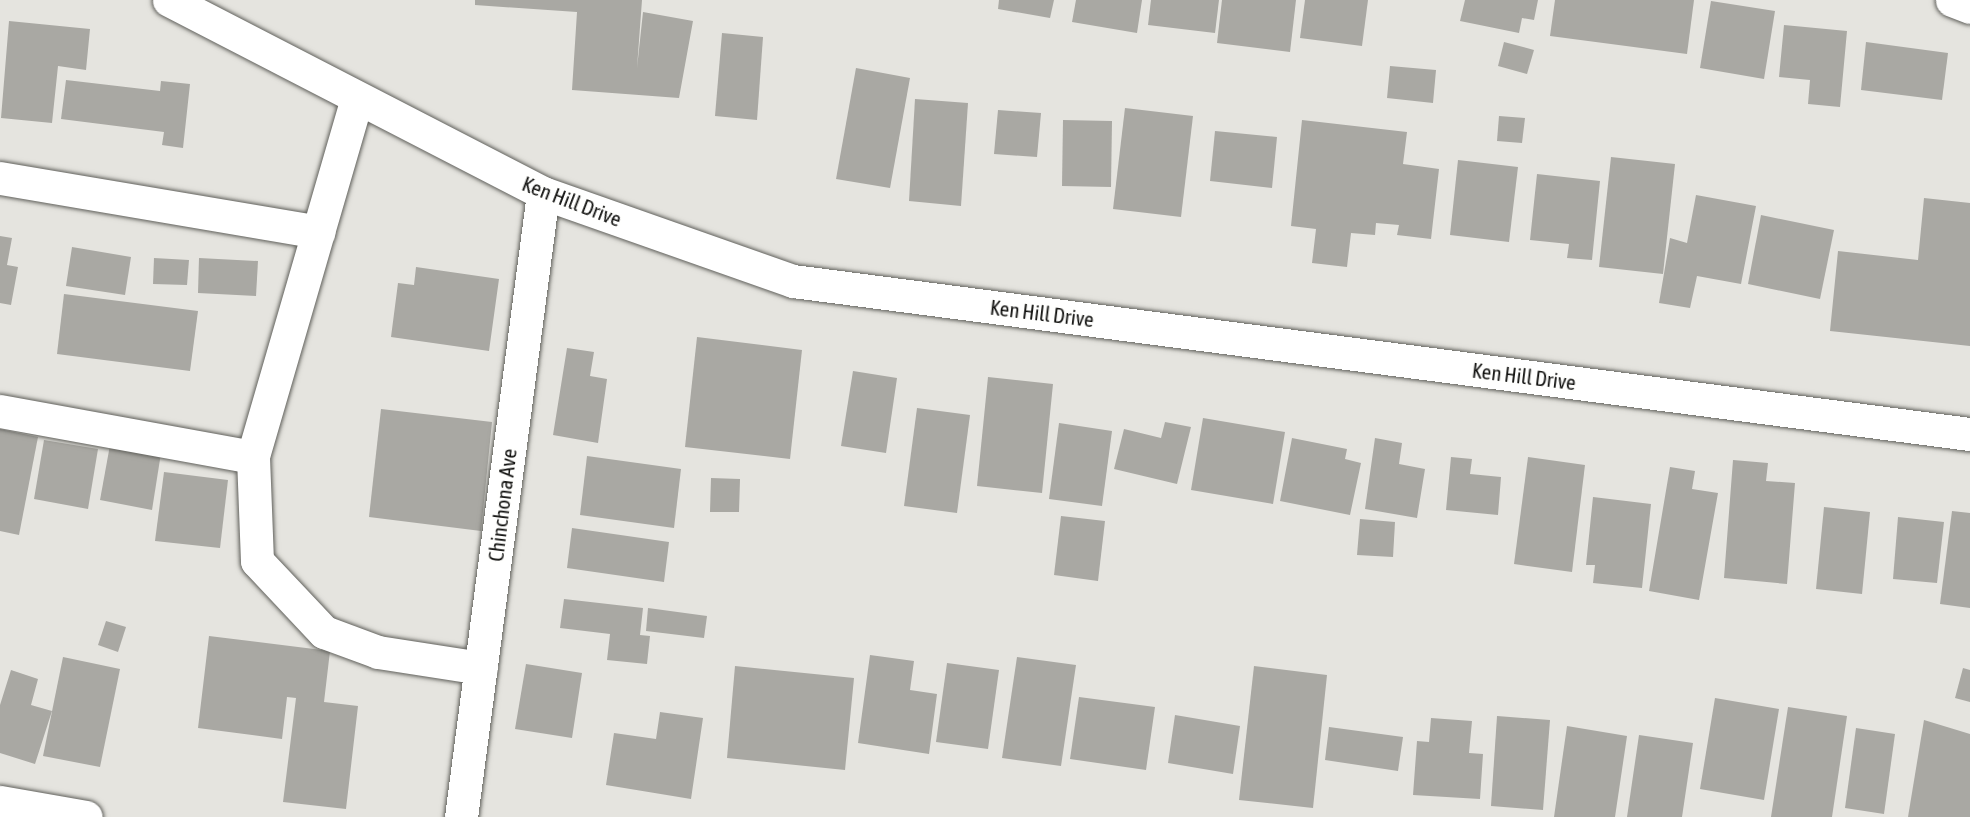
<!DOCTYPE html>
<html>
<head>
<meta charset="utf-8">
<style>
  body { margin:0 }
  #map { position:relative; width:1970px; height:817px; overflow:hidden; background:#e5e4df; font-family:"Asap Condensed",sans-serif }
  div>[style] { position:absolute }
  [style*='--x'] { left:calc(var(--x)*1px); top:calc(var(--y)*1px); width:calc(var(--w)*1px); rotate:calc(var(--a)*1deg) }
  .building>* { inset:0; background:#a9a8a3 }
  .roads { filter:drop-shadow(0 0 2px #60605b) drop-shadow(0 0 2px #60605b) }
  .minor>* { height:33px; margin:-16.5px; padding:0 16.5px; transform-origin:16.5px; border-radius:16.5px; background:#fff }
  span { translate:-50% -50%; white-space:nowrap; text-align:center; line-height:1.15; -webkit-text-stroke:6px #fffffe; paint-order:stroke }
  .street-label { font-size:21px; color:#10100e }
</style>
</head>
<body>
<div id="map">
  <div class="building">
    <div style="clip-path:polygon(475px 0,642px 0,637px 68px,643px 12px,693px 21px,679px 98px,572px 90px,577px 12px,475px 5px)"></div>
    <div style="clip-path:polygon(999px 0,1054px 0,1050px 18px,998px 9px)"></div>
    <div style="clip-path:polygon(1076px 0,1142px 0,1137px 33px,1072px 22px)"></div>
    <div style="clip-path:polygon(1151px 0,1219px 0,1215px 33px,1148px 25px)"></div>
    <div style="clip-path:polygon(1222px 0,1296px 0,1290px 52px,1217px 43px)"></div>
    <div style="clip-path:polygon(1305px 0,1368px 0,1362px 46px,1300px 38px)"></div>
    <div style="clip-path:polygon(1465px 0,1538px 0,1534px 20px,1522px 18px,1519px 33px,1460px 21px)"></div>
    <div style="clip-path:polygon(1555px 0,1694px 0,1687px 54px,1550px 36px)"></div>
    <div style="clip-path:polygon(1711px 1px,1775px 11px,1764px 79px,1700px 68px)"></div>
    <div style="clip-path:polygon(9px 21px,90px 29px,86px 70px,58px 66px,52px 123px,1px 118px)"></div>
    <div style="clip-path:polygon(1784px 25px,1847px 31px,1840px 107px,1808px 104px,1810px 80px,1779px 77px)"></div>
    <div style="clip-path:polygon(722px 33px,763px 37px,757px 120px,715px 116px)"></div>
    <div style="clip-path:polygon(1504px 42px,1534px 50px,1527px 74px,1498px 66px)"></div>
    <div style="clip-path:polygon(1866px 42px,1948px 53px,1942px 100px,1861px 90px)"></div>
    <div style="clip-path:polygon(1390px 66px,1436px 70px,1433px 103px,1387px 98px)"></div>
    <div style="clip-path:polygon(856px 68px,910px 78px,890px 188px,836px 179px)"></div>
    <div style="clip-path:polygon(66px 80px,160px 91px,161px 81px,190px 84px,183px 148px,162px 145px,164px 132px,61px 119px)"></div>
    <div style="clip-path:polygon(915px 99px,968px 103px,961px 206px,909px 201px)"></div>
    <div style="clip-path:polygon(1125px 108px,1193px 116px,1181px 217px,1113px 209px)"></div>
    <div style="clip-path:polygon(998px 110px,1041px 113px,1037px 157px,994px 154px)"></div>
    <div style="clip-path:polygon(1499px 116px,1525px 118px,1522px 143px,1497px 141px)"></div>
    <div style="clip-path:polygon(1063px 120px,1112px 121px,1111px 187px,1062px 186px)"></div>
    <div style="clip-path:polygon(1302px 120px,1407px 132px,1403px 164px,1439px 169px,1431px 239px,1397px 235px,1399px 225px,1376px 223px,1375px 235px,1351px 233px,1347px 267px,1312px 263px,1316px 229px,1291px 226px)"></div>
    <div style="clip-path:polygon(1215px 131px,1277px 137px,1272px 188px,1210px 181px)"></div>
    <div style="clip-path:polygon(1611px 157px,1675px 164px,1663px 274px,1599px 267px)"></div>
    <div style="clip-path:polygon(1458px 160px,1518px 167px,1509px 242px,1450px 235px)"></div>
    <div style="clip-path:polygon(1537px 174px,1600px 181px,1592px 260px,1567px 258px,1569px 244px,1530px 240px)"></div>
    <div style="clip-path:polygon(1696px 195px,1756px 206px,1741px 284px,1697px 276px,1690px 308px,1659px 303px,1670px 238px,1687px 243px)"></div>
    <div style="clip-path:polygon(1924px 198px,1970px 203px,1970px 346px,1830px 331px,1838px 251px,1918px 260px)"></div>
    <div style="clip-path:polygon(1761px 215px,1834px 230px,1820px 299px,1748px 284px)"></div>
    <div style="clip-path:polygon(0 236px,12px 238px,7px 265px,18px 267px,11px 305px,0 303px)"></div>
    <div style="clip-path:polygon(72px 247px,131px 257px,125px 295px,66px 286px)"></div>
    <div style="clip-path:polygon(154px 258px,189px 260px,187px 285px,153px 284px)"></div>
    <div style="clip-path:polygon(199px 258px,258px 261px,256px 296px,198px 293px)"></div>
    <div style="clip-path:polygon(416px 267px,499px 279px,489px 351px,391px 337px,398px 283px,414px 285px)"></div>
    <div style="clip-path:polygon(64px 294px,198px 311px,190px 371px,57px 354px)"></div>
    <div style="clip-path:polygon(697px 337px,802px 350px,790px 459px,685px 447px)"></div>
    <div style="clip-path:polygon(567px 348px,594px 352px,590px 376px,607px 379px,598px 443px,553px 435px)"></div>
    <div style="clip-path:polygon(853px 371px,897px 378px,886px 453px,841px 446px)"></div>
    <div style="clip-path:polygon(988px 377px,1053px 384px,1042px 493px,977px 486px)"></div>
    <div style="clip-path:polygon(917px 408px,970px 415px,957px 513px,904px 506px)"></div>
    <div style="clip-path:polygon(381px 409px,492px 422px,481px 531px,369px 517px)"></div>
    <div style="clip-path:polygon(1203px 418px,1285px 432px,1273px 504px,1191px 490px)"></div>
    <div style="clip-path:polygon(1165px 422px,1191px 427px,1177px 484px,1114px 469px,1124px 429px,1161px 438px)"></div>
    <div style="clip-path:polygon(1059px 423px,1112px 431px,1102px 506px,1049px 499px)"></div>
    <div style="clip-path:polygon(0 429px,38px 437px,19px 535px,0 531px)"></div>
    <div style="clip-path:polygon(1292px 438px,1347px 449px,1345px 459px,1361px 463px,1350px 515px,1280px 501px)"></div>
    <div style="clip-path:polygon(1375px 438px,1402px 443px,1399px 464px,1425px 469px,1417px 518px,1365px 509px)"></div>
    <div style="clip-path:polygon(44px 440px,98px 449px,88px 509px,34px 499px)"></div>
    <div style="clip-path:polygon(110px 445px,161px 453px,152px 510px,100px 500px)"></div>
    <div style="clip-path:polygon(587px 456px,681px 469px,674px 528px,580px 515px)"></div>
    <div style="clip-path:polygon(1451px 457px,1472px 459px,1470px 474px,1501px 477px,1498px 515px,1446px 510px)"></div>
    <div style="clip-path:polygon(1528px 457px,1585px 465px,1572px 572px,1514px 564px)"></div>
    <div style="clip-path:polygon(1733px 460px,1768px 463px,1766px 481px,1795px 483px,1787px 584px,1724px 578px)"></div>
    <div style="clip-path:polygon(1670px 467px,1695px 471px,1692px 489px,1718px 493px,1699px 600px,1649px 591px)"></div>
    <div style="clip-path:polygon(164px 472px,228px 480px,220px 548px,155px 541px)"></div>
    <div style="clip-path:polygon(711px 478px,740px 479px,739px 512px,710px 512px)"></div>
    <div style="clip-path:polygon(1593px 497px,1651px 504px,1642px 588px,1593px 583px,1595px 565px,1586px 565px)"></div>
    <div style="clip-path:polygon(1824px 507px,1870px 512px,1862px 594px,1816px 589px)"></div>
    <div style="clip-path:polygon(1952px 511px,1970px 513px,1970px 608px,1940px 604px)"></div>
    <div style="clip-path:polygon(1061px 516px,1105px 521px,1098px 581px,1054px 575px)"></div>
    <div style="clip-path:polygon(1898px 517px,1944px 522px,1937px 583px,1893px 579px)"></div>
    <div style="clip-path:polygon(1360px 519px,1395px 522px,1393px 557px,1357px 555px)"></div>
    <div style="clip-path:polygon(572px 528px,669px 542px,664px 582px,567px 568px)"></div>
    <div style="clip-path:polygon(564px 599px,643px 608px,640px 635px,650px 636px,647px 664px,607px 660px,610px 634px,560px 628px)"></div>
    <div style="clip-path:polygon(648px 608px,707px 616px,704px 638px,646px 631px)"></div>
    <div style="clip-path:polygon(106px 621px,126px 627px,118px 652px,98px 645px)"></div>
    <div style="clip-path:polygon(209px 636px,330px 651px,324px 702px,358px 706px,346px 809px,283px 802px,296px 698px,287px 697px,282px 739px,198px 728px)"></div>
    <div style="clip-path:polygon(870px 655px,914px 661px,910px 690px,937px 694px,929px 754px,858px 743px)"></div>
    <div style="clip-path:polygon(63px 657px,120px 669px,100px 767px,43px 756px)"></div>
    <div style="clip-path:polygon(1017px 657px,1076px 665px,1061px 766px,1002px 758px)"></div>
    <div style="clip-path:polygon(947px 663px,999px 670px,988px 749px,936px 742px)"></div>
    <div style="clip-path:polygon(526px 664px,582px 673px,572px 738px,515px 729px)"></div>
    <div style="clip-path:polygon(735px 666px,854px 678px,845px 770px,727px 758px)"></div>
    <div style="clip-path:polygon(1254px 666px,1327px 675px,1313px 808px,1239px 800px)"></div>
    <div style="clip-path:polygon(1963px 668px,1970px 670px,1970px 702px,1955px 698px)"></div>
    <div style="clip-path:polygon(11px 670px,38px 679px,31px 705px,52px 711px,35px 764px,0 753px,0 705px)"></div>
    <div style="clip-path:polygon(1079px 697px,1155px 707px,1146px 770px,1070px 759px)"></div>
    <div style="clip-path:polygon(1715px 698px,1779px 709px,1764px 800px,1700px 789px)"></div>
    <div style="clip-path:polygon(1788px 707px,1847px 716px,1832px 817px,1771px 817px)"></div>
    <div style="clip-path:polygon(660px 712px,703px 718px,691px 799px,606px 785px,614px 733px,656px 739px)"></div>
    <div style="clip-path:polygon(1175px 715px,1240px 726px,1233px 774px,1168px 763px)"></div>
    <div style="clip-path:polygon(1497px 716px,1550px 720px,1543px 810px,1491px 806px)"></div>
    <div style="clip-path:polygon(1431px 718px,1472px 721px,1469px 753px,1483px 754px,1480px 799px,1413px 795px,1417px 741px,1429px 742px)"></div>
    <div style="clip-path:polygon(1924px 720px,1970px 734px,1970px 817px,1908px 817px)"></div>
    <div style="clip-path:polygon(1567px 726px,1627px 736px,1615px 817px,1554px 817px)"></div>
    <div style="clip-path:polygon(1329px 727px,1403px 737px,1398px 771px,1325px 760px)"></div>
    <div style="clip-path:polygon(1856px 728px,1895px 734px,1884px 814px,1845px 808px)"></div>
    <div style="clip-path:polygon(1639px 735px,1693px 743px,1682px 817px,1627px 817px)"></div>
  </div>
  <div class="roads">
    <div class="minor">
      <div style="--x:169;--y:0;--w:421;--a:27.3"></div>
      <div style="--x:543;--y:193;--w:265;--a:19.4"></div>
      <div style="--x:793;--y:281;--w:1187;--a:7.41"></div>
      <div style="--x:1952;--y:0;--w:19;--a:21"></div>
      <div style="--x:357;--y:98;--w:374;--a:106.2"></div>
      <div style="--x:253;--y:457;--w:104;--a:87.8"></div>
      <div style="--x:257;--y:561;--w:98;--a:46.7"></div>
      <div style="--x:324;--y:632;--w:58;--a:20.3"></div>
      <div style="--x:378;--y:652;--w:104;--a:8.8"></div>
      <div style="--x:0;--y:178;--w:323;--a:9.6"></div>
      <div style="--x:0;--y:411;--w:257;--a:10.3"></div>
      <div style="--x:0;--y:802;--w:87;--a:9.9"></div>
      <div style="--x:461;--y:817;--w:629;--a:-82.51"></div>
    </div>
  </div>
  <div class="street-label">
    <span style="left:572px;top:201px;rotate:21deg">Ken Hill Drive</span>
    <span style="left:1042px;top:313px;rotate:7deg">Ken Hill Drive</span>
    <span style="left:1524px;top:376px;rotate:7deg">Ken Hill Drive</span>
    <span style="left:502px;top:505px;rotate:-83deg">Chinchona Ave</span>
  </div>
</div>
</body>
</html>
